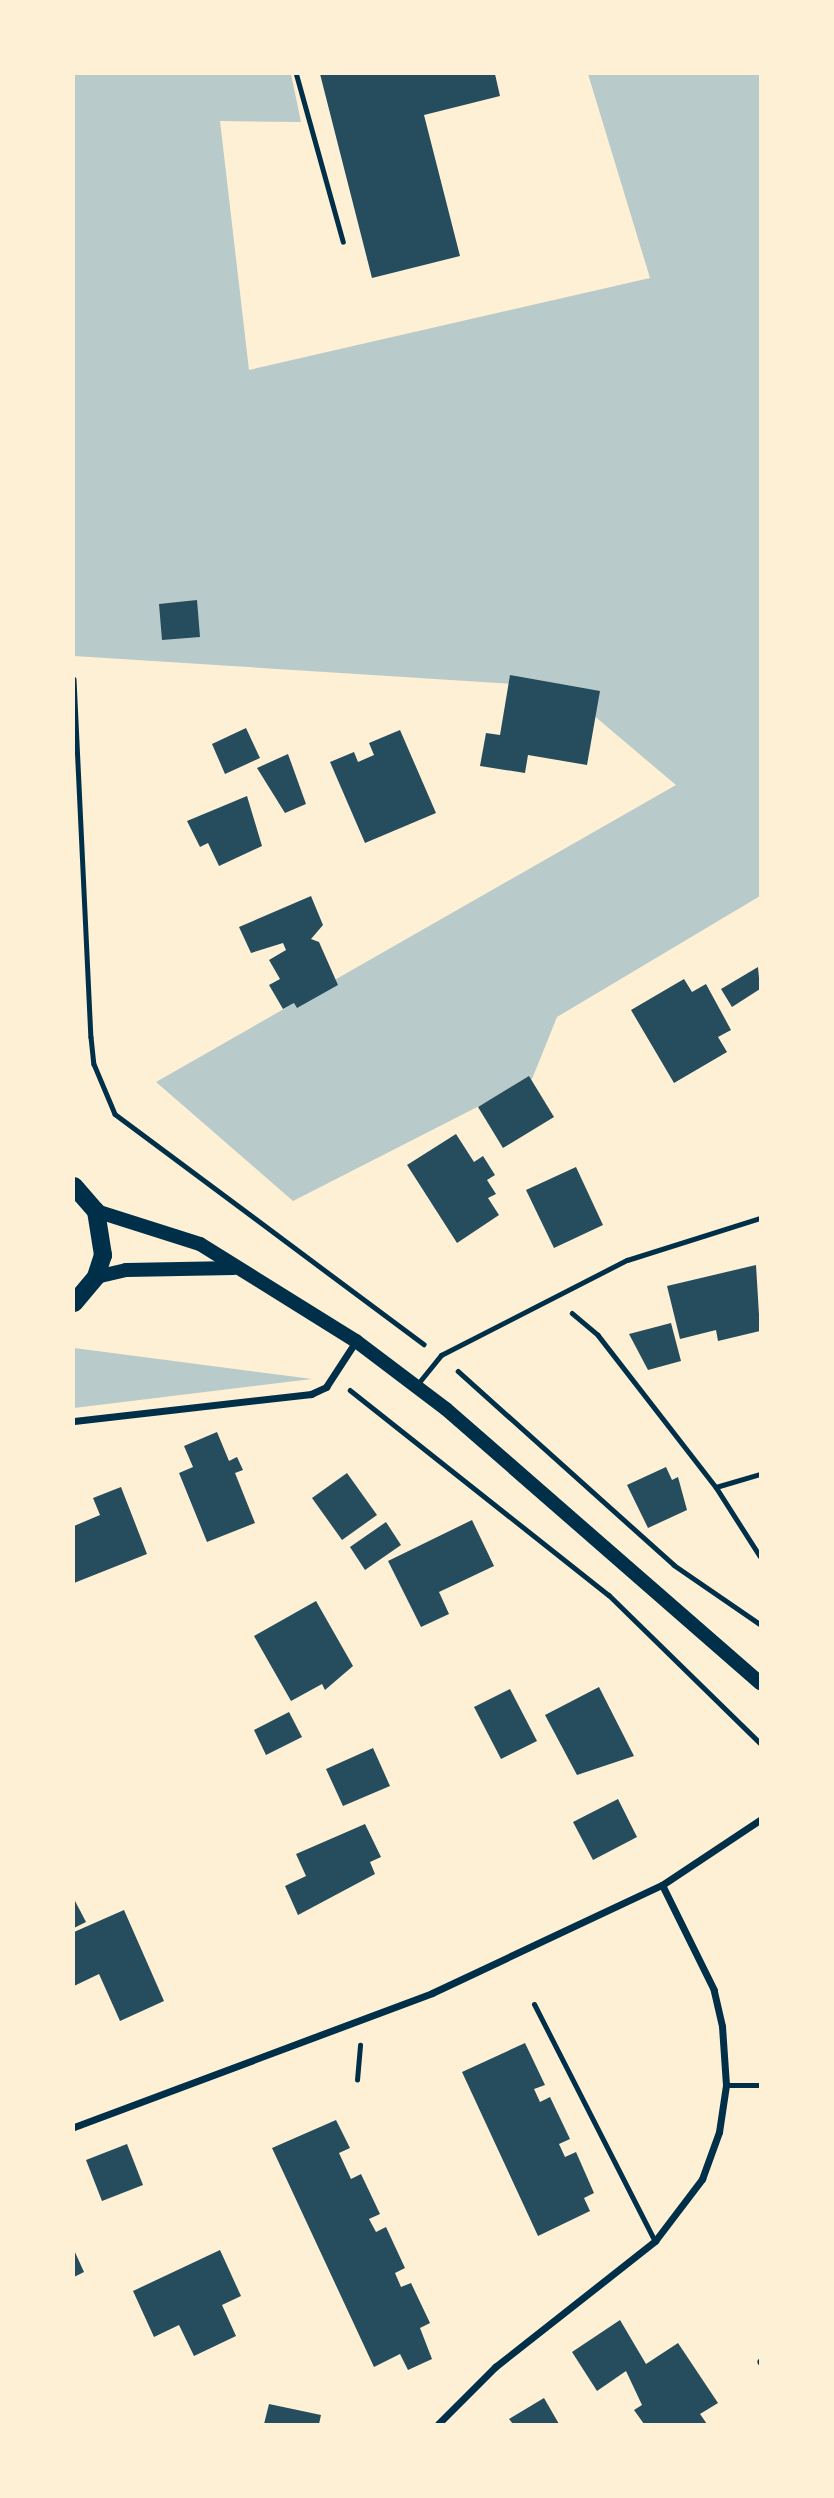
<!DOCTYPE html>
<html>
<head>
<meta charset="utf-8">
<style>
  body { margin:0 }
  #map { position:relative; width:834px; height:2498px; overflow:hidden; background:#fdf0d5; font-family:Signika,sans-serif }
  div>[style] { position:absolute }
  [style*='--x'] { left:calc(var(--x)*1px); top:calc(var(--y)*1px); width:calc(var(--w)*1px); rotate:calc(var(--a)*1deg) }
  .green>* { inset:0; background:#b9caca }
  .building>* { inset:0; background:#264d5e }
  .path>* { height:4.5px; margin:-2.25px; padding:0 2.25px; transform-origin:2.25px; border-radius:2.25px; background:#003049 }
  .service>* { height:5px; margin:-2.5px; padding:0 2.5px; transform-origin:2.5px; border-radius:2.5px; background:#003049 }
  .minor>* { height:7px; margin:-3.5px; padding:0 3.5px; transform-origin:3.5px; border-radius:3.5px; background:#003049 }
  .secondary>* { height:14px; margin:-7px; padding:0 7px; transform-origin:7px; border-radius:7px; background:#003049 }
  .primary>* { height:18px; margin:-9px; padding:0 9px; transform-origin:9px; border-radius:9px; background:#003049 }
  span { translate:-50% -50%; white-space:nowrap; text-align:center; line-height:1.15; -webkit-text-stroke:6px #fdf0d5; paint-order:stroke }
  .frame { position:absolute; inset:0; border:75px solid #fdf0d5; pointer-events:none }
</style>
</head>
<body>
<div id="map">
  <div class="green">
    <div style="clip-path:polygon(74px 74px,291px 74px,301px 122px,220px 121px,249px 370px,650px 278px,588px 74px,760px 74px,760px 896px,557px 1017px,532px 1079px,293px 1201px,156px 1082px,676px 785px,560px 687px,74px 656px)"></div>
    <div style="clip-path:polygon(74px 1348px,312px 1379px,74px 1408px)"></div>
  </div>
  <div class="building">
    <div style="clip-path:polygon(320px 74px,495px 74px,500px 96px,424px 115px,460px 256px,372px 278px)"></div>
    <div style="clip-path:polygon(197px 600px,200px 637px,162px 640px,159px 604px)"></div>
    <div style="clip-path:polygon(510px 675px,600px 691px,587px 765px,528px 755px,525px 773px,480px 766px,486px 733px,500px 735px)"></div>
    <div style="clip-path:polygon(246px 728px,260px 758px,225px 774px,212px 744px)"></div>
    <div style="clip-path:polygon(400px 730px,436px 813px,365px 843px,330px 762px,354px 752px,358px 762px,374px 755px,369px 743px)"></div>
    <div style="clip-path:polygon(288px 754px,306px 804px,285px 813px,257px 768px)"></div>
    <div style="clip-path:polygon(247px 796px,262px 846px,219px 866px,208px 843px,200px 847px,187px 821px)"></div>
    <div style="clip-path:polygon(311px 896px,323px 925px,311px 939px,319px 942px,338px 985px,297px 1008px,294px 1003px,283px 1009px,269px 985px,280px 979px,269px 960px,286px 950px,283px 943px,251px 953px,239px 927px)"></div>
    <div style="clip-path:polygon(758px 967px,760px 989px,732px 1007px,721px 989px)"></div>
    <div style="clip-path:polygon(684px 979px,692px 992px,706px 984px,731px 1030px,718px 1037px,727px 1052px,674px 1083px,631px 1010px)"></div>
    <div style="clip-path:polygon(529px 1076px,554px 1117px,503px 1148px,478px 1107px)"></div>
    <div style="clip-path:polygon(456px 1134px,474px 1162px,483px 1156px,495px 1175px,487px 1180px,496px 1194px,488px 1198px,499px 1215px,457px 1243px,407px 1165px)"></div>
    <div style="clip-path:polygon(576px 1167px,603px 1225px,554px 1248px,526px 1190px)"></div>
    <div style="clip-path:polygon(756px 1265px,760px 1331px,718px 1341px,716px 1330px,680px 1339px,667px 1286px)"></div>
    <div style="clip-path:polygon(671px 1323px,681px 1361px,648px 1370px,629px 1334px)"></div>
    <div style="clip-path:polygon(217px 1432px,229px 1461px,237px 1457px,243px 1470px,235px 1473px,255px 1523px,207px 1542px,179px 1473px,193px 1467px,184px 1446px)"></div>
    <div style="clip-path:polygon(666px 1467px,672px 1480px,678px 1477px,687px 1510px,648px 1528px,627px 1485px)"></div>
    <div style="clip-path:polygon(347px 1473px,377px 1515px,342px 1540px,312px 1498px)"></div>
    <div style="clip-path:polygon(121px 1487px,147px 1554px,74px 1583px,74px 1526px,100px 1515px,93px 1498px)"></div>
    <div style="clip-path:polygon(472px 1520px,494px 1566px,439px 1592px,449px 1614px,421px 1627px,388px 1561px)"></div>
    <div style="clip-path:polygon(386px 1522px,401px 1545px,365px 1570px,350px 1547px)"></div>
    <div style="clip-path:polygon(316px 1601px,353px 1666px,325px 1690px,322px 1684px,291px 1701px,254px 1636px)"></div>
    <div style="clip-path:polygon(599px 1687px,634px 1756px,577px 1775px,545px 1715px)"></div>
    <div style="clip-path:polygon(510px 1689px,537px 1741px,501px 1759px,474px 1707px)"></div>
    <div style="clip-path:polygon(289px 1712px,302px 1737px,266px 1755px,254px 1730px)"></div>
    <div style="clip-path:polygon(373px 1748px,390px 1786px,343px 1806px,326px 1769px)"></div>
    <div style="clip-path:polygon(618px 1799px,637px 1837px,593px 1860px,573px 1822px)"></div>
    <div style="clip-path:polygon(365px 1824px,381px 1857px,370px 1862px,375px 1874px,298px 1915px,285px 1886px,306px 1876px,296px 1854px)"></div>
    <div style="clip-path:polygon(74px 1899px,86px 1922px,74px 1928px)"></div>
    <div style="clip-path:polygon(124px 1910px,164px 2001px,120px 2021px,99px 1974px,74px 1986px,74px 1932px)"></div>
    <div style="clip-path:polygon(525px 2043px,545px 2085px,534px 2089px,540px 2102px,550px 2097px,570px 2139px,559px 2144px,565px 2157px,576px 2152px,594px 2193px,584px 2198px,590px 2211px,538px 2236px,462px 2072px)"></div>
    <div style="clip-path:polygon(336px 2120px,350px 2148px,339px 2153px,351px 2179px,361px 2174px,380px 2214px,369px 2219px,376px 2232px,386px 2227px,405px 2268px,395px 2273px,401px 2287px,411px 2283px,430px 2323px,420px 2328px,432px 2359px,408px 2370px,400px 2354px,374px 2367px,272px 2148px)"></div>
    <div style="clip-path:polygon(127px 2144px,143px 2185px,102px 2201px,86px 2160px)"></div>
    <div style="clip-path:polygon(74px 2250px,84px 2272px,74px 2277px)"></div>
    <div style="clip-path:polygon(220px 2250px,241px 2296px,222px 2305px,236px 2336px,194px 2356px,179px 2325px,154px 2337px,133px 2291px)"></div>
    <div style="clip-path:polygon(620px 2320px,646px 2364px,678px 2343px,718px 2403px,700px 2414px,707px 2424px,644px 2424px,634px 2410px,642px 2405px,626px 2371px,597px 2391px,572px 2352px)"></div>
    <div style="clip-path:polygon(544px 2398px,559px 2424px,513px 2424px,509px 2419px)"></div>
    <div style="clip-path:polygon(269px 2404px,321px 2415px,319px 2424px,264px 2424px)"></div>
  </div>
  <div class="path">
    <div style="--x:74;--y:679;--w:358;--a:87.3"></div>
    <div style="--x:91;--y:1037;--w:27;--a:84"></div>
    <div style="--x:94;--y:1064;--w:54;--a:67.2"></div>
    <div style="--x:115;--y:1114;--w:385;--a:36.7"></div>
    <div style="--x:572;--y:1313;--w:34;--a:40"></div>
    <div style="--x:598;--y:1335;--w:192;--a:52.2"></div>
    <div style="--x:716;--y:1487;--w:82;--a:57.5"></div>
    <div style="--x:458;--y:1371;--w:290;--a:41.9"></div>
    <div style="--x:674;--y:1565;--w:104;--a:34.5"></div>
    <div style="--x:350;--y:1390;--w:330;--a:38.4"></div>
    <div style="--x:609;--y:1595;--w:211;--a:44.4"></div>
    <div style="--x:716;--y:1487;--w:46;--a:-16.5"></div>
    <div style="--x:357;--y:2080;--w:35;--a:-85"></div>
    <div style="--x:760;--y:2361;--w:1;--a:90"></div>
  </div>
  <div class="service">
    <div style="--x:296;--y:74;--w:174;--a:74.4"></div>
    <div style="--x:416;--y:1386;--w:40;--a:-51"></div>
    <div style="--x:441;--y:1355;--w:209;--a:-27.1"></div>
    <div style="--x:627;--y:1260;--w:139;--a:-17.5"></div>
    <div style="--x:534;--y:2004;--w:266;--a:63"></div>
    <div style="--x:726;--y:2085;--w:34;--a:0"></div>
  </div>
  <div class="minor">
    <div style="--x:74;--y:1421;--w:239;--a:-6.5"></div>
    <div style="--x:311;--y:1394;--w:17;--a:-25"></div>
    <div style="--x:326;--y:1387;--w:55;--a:-56.9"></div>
    <div style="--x:74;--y:2127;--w:382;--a:-20.5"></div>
    <div style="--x:432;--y:1993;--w:254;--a:-25.2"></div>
    <div style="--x:662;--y:1885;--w:118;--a:-33.6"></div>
    <div style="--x:438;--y:2424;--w:81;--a:-45"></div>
    <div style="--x:495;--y:2367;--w:204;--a:-38.2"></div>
    <div style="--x:655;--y:2241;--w:78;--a:-52.8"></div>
    <div style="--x:702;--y:2179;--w:50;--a:-70.1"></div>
    <div style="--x:719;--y:2132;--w:48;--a:-81.5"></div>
    <div style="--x:726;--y:2085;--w:59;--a:-93.9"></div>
    <div style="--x:722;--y:2026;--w:37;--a:-103"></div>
    <div style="--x:714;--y:1990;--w:117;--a:-116.3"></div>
  </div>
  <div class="secondary">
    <div style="--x:96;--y:1211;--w:109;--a:17.6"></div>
    <div style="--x:200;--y:1244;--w:184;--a:31.9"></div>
    <div style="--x:356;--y:1341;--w:113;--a:37.1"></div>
    <div style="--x:446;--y:1409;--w:417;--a:41.1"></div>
    <div style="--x:96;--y:1277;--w:31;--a:-13"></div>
    <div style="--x:126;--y:1270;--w:108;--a:-1.1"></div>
  </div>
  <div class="primary">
    <div style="--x:74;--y:1186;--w:33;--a:49"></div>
    <div style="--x:96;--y:1211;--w:45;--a:81"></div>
    <div style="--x:103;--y:1255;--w:23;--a:108"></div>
    <div style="--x:96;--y:1277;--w:34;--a:130"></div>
  </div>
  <div class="frame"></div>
</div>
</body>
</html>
